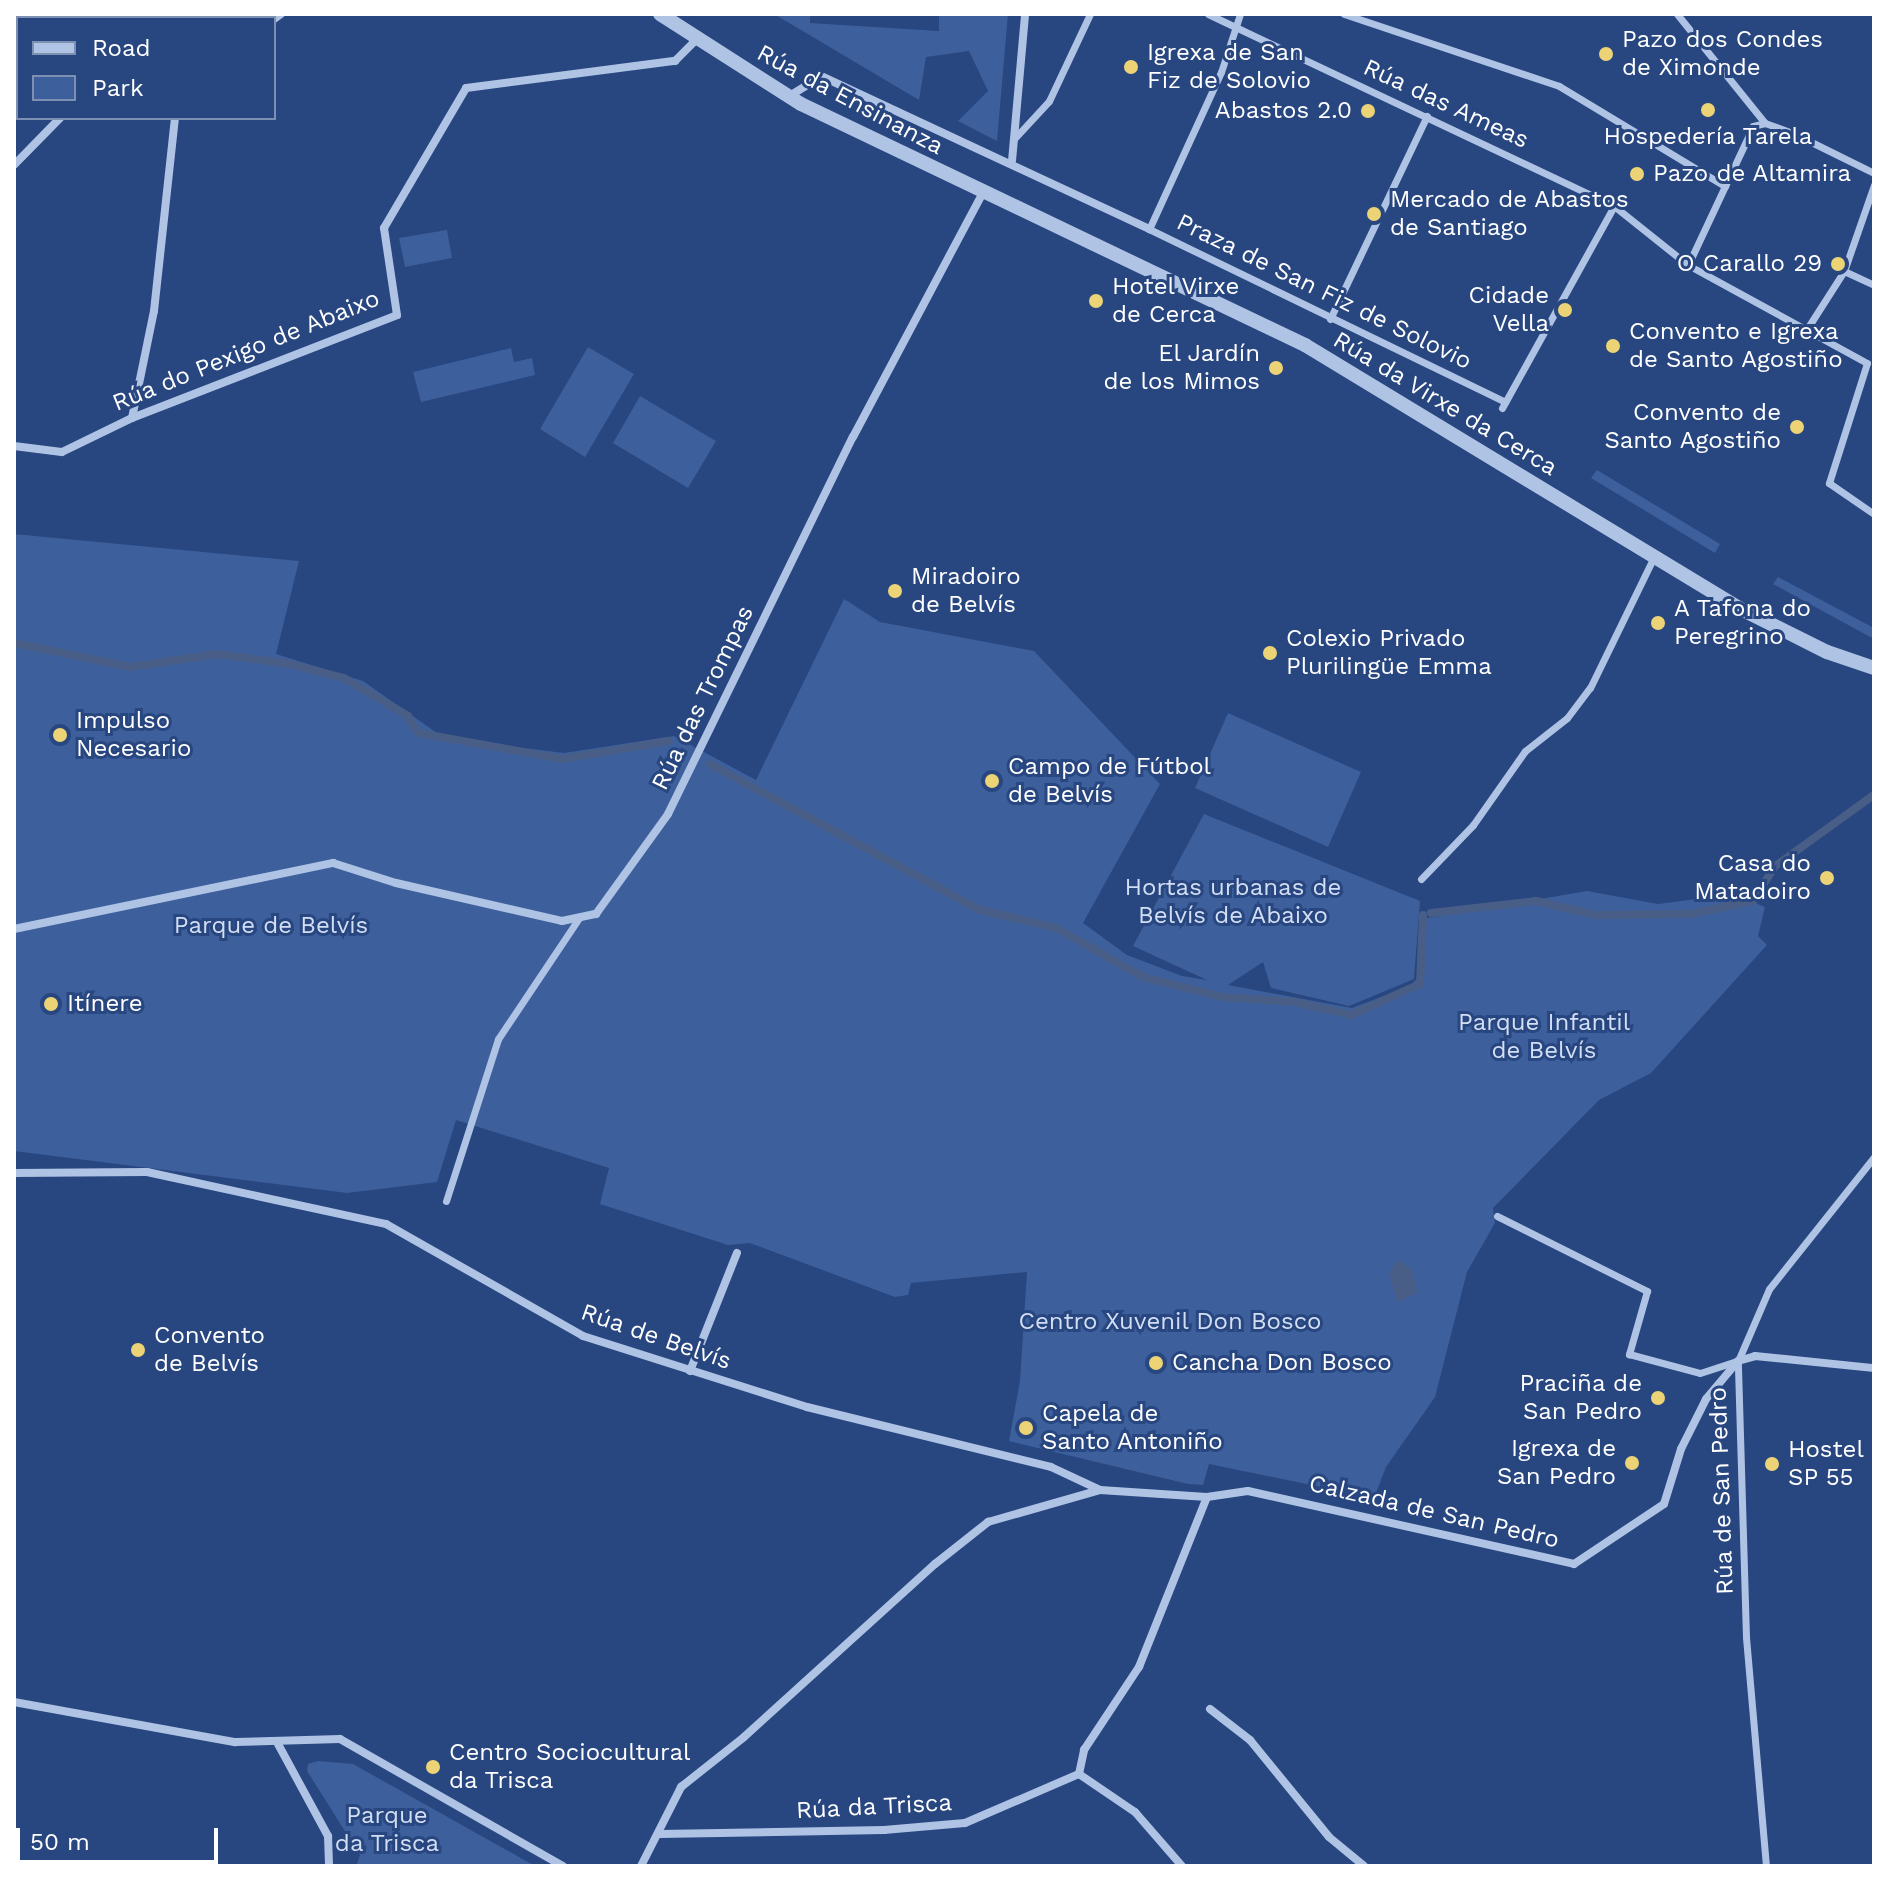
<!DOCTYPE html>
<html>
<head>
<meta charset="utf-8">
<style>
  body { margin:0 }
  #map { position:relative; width:1888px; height:1880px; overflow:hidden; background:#28467f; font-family:"Work Sans",sans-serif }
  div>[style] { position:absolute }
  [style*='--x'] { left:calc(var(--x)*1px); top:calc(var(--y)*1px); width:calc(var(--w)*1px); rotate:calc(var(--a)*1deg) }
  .green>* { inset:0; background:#3d5f9c }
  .water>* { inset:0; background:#495e87 }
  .stream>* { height:8px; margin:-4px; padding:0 4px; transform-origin:4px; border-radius:4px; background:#495e87 }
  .pedestrian>* { height:7px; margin:-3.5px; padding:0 3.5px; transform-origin:3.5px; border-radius:3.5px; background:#afc3e5 }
  .minor>* { height:8px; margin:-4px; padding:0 4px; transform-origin:4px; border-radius:4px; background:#afc3e5 }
  .tertiary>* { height:14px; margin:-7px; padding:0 7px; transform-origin:7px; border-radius:7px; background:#afc3e5 }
  .dots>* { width:22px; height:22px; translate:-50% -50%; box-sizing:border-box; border:4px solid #28467f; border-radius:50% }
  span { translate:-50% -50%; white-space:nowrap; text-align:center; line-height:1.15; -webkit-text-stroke:6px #28467f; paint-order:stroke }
  .poi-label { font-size:24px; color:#fff }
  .left { translate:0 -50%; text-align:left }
  .right { translate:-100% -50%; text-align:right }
  .street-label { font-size:24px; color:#fff }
  .park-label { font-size:24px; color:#d2def4 }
  .frame { position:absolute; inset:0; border:16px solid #fff; pointer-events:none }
  .legend { position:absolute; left:16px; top:16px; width:260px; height:104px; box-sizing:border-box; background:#28467f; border:2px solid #7e90b2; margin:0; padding:10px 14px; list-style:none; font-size:24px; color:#fff }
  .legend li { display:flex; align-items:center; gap:16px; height:40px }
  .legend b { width:40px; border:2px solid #7e90b2 }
  .scale { position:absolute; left:16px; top:1828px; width:202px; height:36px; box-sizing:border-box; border:4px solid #fff; border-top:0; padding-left:10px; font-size:24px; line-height:28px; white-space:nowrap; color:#fff; -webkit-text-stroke:6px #28467f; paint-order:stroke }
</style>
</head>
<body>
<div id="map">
  <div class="green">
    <div style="clip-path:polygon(84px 14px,264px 14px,85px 18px)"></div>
    <div style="clip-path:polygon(774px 14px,810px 14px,810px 23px,939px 31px,939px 14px,1008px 14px,997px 141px,958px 121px,988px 91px,969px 51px,926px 57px,919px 100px)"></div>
    <div style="clip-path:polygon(447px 230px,452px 258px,405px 267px,399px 238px)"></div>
    <div style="clip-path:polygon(588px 347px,634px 374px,585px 457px,540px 429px)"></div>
    <div style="clip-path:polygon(511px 348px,514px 362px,532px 358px,535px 375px,421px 402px,413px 372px)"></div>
    <div style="clip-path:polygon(640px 396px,716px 441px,688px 488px,613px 443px)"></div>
    <div style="clip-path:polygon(1597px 470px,1720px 544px,1715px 553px,1591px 478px)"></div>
    <div style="clip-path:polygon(14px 534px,299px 561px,276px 654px,363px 681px,444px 738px,564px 753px,674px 736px,756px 780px,844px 599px,880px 622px,1034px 651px,1160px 784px,1083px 923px,1127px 955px,1182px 976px,1207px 980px,1133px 946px,1204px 814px,1420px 901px,1414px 979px,1349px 1006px,1271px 988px,1263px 962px,1228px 985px,1352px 1008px,1410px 986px,1418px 977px,1421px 919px,1587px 891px,1658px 904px,1734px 894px,1765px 907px,1758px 936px,1767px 945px,1651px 1073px,1599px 1100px,1493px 1208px,1495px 1223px,1467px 1272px,1435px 1397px,1386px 1467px,1374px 1498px,1209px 1464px,1203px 1485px,1188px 1484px,1009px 1441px,1020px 1381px,1027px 1272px,911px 1283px,908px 1295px,895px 1297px,750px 1243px,728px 1245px,600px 1204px,609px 1168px,456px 1120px,437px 1182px,347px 1193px,14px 1151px)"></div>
    <div style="clip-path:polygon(1778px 577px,1874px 628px,1874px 639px,1773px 584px)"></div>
    <div style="clip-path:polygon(1228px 713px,1361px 772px,1328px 847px,1195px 788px)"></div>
    <div style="clip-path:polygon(318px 1761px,353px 1764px,535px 1866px,356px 1866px,360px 1855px,307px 1771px,308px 1764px)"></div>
  </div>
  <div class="water">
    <div style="clip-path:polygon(1398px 1260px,1412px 1269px,1417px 1293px,1397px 1302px,1389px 1272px)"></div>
  </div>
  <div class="stream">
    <div style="--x:14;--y:643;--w:118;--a:11.7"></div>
    <div style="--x:130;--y:667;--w:88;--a:-8.5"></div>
    <div style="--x:217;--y:654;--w:74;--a:7.8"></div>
    <div style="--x:290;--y:664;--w:56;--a:14.5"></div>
    <div style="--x:344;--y:678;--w:74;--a:30.7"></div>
    <div style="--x:408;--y:716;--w:20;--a:60"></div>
    <div style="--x:418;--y:733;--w:147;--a:10.2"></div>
    <div style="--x:563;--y:759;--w:107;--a:-9.7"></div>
    <div style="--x:710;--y:764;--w:307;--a:28.4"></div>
    <div style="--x:980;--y:910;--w:78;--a:13.3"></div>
    <div style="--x:1056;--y:928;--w:100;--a:29.4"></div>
    <div style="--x:1143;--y:977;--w:81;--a:14.2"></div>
    <div style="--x:1222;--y:997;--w:73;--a:3.9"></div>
    <div style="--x:1295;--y:1002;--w:57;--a:13.1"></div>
    <div style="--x:1351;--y:1015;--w:76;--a:-24.2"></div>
    <div style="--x:1420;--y:984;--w:69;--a:-87.5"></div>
    <div style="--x:1431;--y:913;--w:106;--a:-6.5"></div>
    <div style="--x:1536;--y:901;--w:61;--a:13.3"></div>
    <div style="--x:1595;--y:915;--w:95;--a:-0.6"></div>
    <div style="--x:1690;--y:914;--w:64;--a:-11.7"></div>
    <div style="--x:1753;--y:901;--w:40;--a:-58"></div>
    <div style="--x:1774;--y:867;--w:123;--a:-35.8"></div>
  </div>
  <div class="pedestrian">
    <div style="--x:1208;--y:14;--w:449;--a:25.3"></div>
    <div style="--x:1614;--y:206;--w:95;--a:38.6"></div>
    <div style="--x:1688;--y:265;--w:153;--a:-64.9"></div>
    <div style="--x:1753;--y:126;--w:12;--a:-14"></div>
    <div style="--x:1765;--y:123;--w:30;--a:20"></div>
    <div style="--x:1793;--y:133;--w:90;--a:26.3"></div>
    <div style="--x:1240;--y:14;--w:61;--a:108.1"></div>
    <div style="--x:1221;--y:72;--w:173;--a:114.6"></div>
    <div style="--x:1149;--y:229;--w:396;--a:25.9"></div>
    <div style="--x:1344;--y:14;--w:227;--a:18.5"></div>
    <div style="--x:1559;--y:86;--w:194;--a:31.1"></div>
    <div style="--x:1677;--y:14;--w:140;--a:51.1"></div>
    <div style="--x:1013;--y:140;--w:53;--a:-47.3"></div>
    <div style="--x:1049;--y:101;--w:96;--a:-64.8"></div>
    <div style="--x:1688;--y:265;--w:204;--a:28.7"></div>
    <div style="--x:1867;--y:363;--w:126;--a:107.6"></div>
    <div style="--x:1829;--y:483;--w:55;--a:34.6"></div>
    <div style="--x:1844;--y:271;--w:33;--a:25"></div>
    <div style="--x:1330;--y:319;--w:225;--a:-64.5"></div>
    <div style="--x:1805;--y:332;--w:72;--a:-57.4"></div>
    <div style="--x:1844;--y:271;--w:91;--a:-70.8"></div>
    <div style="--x:1502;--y:408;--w:231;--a:-61"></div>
    <div style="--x:1421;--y:879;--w:75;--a:-46.1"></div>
    <div style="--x:1473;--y:825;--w:90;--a:-54.9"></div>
    <div style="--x:1525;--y:751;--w:53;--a:-38.2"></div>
    <div style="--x:1567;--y:718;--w:38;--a:-53"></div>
    <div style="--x:1590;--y:688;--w:144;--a:-64"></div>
    <div style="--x:446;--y:1201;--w:170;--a:-72.2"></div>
    <div style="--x:498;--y:1039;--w:146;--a:-56.2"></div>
    <div style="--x:1497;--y:1216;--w:168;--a:26.6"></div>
    <div style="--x:1647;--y:1291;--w:66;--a:105.9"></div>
    <div style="--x:1629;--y:1354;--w:73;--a:15"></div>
    <div style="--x:1700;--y:1373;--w:40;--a:-18"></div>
    <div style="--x:1766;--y:1866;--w:230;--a:-95"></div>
    <div style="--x:1746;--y:1637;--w:276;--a:-91.7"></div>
    <div style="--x:1738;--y:1361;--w:78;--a:-66.7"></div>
    <div style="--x:1769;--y:1289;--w:169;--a:-51.5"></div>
  </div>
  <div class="minor">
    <div style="--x:72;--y:14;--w:4;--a:76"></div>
    <div style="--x:274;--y:19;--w:9;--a:-36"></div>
    <div style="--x:788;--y:97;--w:39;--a:-32"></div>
    <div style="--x:821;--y:76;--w:362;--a:25"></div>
    <div style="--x:1012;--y:161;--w:148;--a:-84.9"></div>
    <div style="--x:14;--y:165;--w:66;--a:-45.6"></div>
    <div style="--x:132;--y:418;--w:109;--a:-78.4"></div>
    <div style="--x:154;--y:311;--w:194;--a:-83.8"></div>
    <div style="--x:14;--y:446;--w:48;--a:7.1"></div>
    <div style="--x:62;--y:452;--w:78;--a:-25.9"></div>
    <div style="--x:132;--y:418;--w:284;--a:-21.2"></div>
    <div style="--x:397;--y:315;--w:88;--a:-98.5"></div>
    <div style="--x:384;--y:228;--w:162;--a:-59.6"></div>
    <div style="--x:466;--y:88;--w:211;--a:-7.4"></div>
    <div style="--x:675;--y:61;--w:30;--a:-45"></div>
    <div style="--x:14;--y:929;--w:326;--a:-11.7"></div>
    <div style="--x:333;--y:863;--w:66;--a:17.6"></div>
    <div style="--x:396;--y:883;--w:170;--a:12.9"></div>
    <div style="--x:562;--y:921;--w:35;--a:-12"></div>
    <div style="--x:596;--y:914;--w:123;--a:-54.2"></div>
    <div style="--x:668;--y:814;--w:420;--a:-63.9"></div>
    <div style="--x:853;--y:437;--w:276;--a:-62"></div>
    <div style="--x:14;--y:1173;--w:133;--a:-0.4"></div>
    <div style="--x:147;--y:1172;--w:245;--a:12.3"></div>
    <div style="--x:386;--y:1224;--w:227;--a:29.6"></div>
    <div style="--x:583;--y:1336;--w:235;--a:17.6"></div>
    <div style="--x:807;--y:1407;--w:251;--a:13.8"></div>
    <div style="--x:1051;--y:1467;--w:54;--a:25.1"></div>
    <div style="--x:1100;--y:1490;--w:107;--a:3.7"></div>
    <div style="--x:1207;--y:1497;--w:41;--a:-8.3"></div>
    <div style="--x:1248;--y:1491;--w:334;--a:12.6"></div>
    <div style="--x:1574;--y:1564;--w:108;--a:-33.7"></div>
    <div style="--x:1664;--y:1504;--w:58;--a:-72.8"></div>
    <div style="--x:1681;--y:1449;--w:56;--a:-63.4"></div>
    <div style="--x:1706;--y:1399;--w:50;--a:-49.9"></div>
    <div style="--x:1738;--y:1361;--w:18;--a:-16"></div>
    <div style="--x:1755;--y:1356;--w:120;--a:5.8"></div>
    <div style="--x:690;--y:1371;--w:127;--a:-68.3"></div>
    <div style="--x:14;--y:1702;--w:225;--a:10.3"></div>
    <div style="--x:235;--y:1742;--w:105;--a:-1.6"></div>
    <div style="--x:340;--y:1739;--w:257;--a:29.7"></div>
    <div style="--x:1210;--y:1709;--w:51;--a:37.8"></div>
    <div style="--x:1250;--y:1740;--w:125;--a:50.8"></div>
    <div style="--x:1329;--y:1837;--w:45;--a:39.6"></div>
    <div style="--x:278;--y:1744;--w:105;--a:61.5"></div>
    <div style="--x:328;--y:1836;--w:30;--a:88"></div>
    <div style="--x:1079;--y:1774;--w:25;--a:-78"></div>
    <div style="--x:1084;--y:1750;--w:100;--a:-56.5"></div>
    <div style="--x:1139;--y:1667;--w:183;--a:-68.2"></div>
    <div style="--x:1079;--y:1774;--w:68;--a:34.2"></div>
    <div style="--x:1135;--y:1812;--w:72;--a:49"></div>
    <div style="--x:660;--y:1834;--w:224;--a:-1"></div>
    <div style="--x:884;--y:1830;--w:81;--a:-4.9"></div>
    <div style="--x:965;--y:1823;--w:124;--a:-23.3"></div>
    <div style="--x:14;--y:1860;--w:8;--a:45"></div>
    <div style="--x:641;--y:1866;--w:89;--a:-63.1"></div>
    <div style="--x:681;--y:1787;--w:80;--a:-38.4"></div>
    <div style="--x:744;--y:1737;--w:258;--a:-42.2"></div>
    <div style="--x:935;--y:1564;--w:68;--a:-38.4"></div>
    <div style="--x:988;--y:1522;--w:116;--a:-15.9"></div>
  </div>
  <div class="tertiary">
    <div style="--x:660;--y:14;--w:167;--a:32.6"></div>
    <div style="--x:801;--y:104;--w:559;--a:25.56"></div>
    <div style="--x:1305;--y:345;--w:507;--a:31.22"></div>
    <div style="--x:1739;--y:608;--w:98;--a:26.6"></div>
    <div style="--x:1827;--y:652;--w:50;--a:18.8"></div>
  </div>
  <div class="dots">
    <div style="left:1606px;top:54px;background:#ecd476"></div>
    <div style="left:1131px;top:67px;background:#ecd476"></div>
    <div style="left:1708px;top:110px;background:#ecd476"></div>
    <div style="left:1368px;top:111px;background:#ecd476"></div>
    <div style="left:1637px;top:174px;background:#ecd476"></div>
    <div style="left:1374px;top:214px;background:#ecd476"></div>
    <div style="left:1838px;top:264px;background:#ecd476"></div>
    <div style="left:1096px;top:301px;background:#ecd476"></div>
    <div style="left:1565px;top:310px;background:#ecd476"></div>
    <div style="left:1613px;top:346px;background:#ecd476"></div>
    <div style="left:1276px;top:368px;background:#ecd476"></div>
    <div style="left:1797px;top:427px;background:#ecd476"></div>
    <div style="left:895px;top:591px;background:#ecd476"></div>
    <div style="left:1658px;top:623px;background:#ecd476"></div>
    <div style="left:1270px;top:653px;background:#ecd476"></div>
    <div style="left:60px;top:735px;background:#ecd476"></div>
    <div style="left:992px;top:781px;background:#ecd476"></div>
    <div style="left:1827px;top:878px;background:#ecd476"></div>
    <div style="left:51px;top:1004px;background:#ecd476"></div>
    <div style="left:138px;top:1350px;background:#ecd476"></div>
    <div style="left:1156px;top:1363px;background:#ecd476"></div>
    <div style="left:1658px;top:1398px;background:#ecd476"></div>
    <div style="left:1026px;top:1428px;background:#ecd476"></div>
    <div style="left:1632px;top:1463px;background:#ecd476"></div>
    <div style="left:1772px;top:1464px;background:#ecd476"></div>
    <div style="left:433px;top:1767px;background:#ecd476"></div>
  </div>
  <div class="poi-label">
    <span class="left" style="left:1622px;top:54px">Pazo dos Condes<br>de Ximonde</span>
    <span class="left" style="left:1147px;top:67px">Igrexa de San<br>Fiz de Solovio</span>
    <span class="right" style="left:1352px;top:111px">Abastos 2.0</span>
    <span style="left:1708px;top:137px">Hospedería Tarela</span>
    <span class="left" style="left:1653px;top:174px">Pazo de Altamira</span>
    <span class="left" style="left:1390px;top:214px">Mercado de Abastos<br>de Santiago</span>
    <span class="right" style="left:1822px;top:264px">O Carallo 29</span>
    <span class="left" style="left:1112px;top:301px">Hotel Virxe<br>de Cerca</span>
    <span class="right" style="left:1549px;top:310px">Cidade<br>Vella</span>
    <span class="left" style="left:1629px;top:346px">Convento e Igrexa<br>de Santo Agostiño</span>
    <span class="right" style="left:1260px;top:368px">El Jardín<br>de los Mimos</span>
    <span class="right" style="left:1781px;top:427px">Convento de<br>Santo Agostiño</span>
    <span class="left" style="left:911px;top:591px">Miradoiro<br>de Belvís</span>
    <span class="left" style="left:1674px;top:623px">A Tafona do<br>Peregrino</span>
    <span class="left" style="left:1286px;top:653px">Colexio Privado<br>Plurilingüe Emma</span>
    <span class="left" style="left:76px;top:735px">Impulso<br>Necesario</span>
    <span class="left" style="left:1008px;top:781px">Campo de Fútbol<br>de Belvís</span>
    <span class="right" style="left:1811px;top:878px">Casa do<br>Matadoiro</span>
    <span class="left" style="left:67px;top:1004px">Itínere</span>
    <span class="left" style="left:154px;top:1350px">Convento<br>de Belvís</span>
    <span class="left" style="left:1172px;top:1363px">Cancha Don Bosco</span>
    <span class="right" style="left:1642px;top:1398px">Praciña de<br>San Pedro</span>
    <span class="left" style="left:1042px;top:1428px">Capela de<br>Santo Antoniño</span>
    <span class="right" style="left:1616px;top:1463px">Igrexa de<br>San Pedro</span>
    <span class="left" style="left:1788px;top:1464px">Hostel<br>SP 55</span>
    <span class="left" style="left:449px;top:1767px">Centro Sociocultural<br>da Trisca</span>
  </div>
  <div class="street-label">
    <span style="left:850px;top:100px;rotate:28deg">Rúa da Ensinanza</span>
    <span style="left:1446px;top:104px;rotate:25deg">Rúa das Ameas</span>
    <span style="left:1324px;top:292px;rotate:26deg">Praza de San Fiz de Solovio</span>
    <span style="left:246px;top:351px;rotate:-22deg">Rúa do Pexigo de Abaixo</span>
    <span style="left:1445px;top:404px;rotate:31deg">Rúa da Virxe da Cerca</span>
    <span style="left:703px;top:698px;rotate:-64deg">Rúa das Trompas</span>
    <span style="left:656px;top:1337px;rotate:19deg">Rúa de Belvís</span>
    <span style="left:1722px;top:1491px;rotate:-92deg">Rúa de San Pedro</span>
    <span style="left:1434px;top:1512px;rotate:13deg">Calzada de San Pedro</span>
    <span style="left:874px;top:1807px;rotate:-3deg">Rúa da Trisca</span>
  </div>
  <div class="park-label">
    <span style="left:1233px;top:902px">Hortas urbanas de<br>Belvís de Abaixo</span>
    <span style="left:271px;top:926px">Parque de Belvís</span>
    <span style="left:1544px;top:1037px">Parque Infantil<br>de Belvís</span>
    <span style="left:1170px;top:1322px">Centro Xuvenil Don Bosco</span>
    <span style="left:387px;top:1830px">Parque<br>da Trisca</span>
  </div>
  <div class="frame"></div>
  <ul class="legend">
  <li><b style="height:10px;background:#afc3e5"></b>Road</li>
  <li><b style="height:22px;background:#3d5f9c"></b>Park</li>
  </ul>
  <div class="scale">50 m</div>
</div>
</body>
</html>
